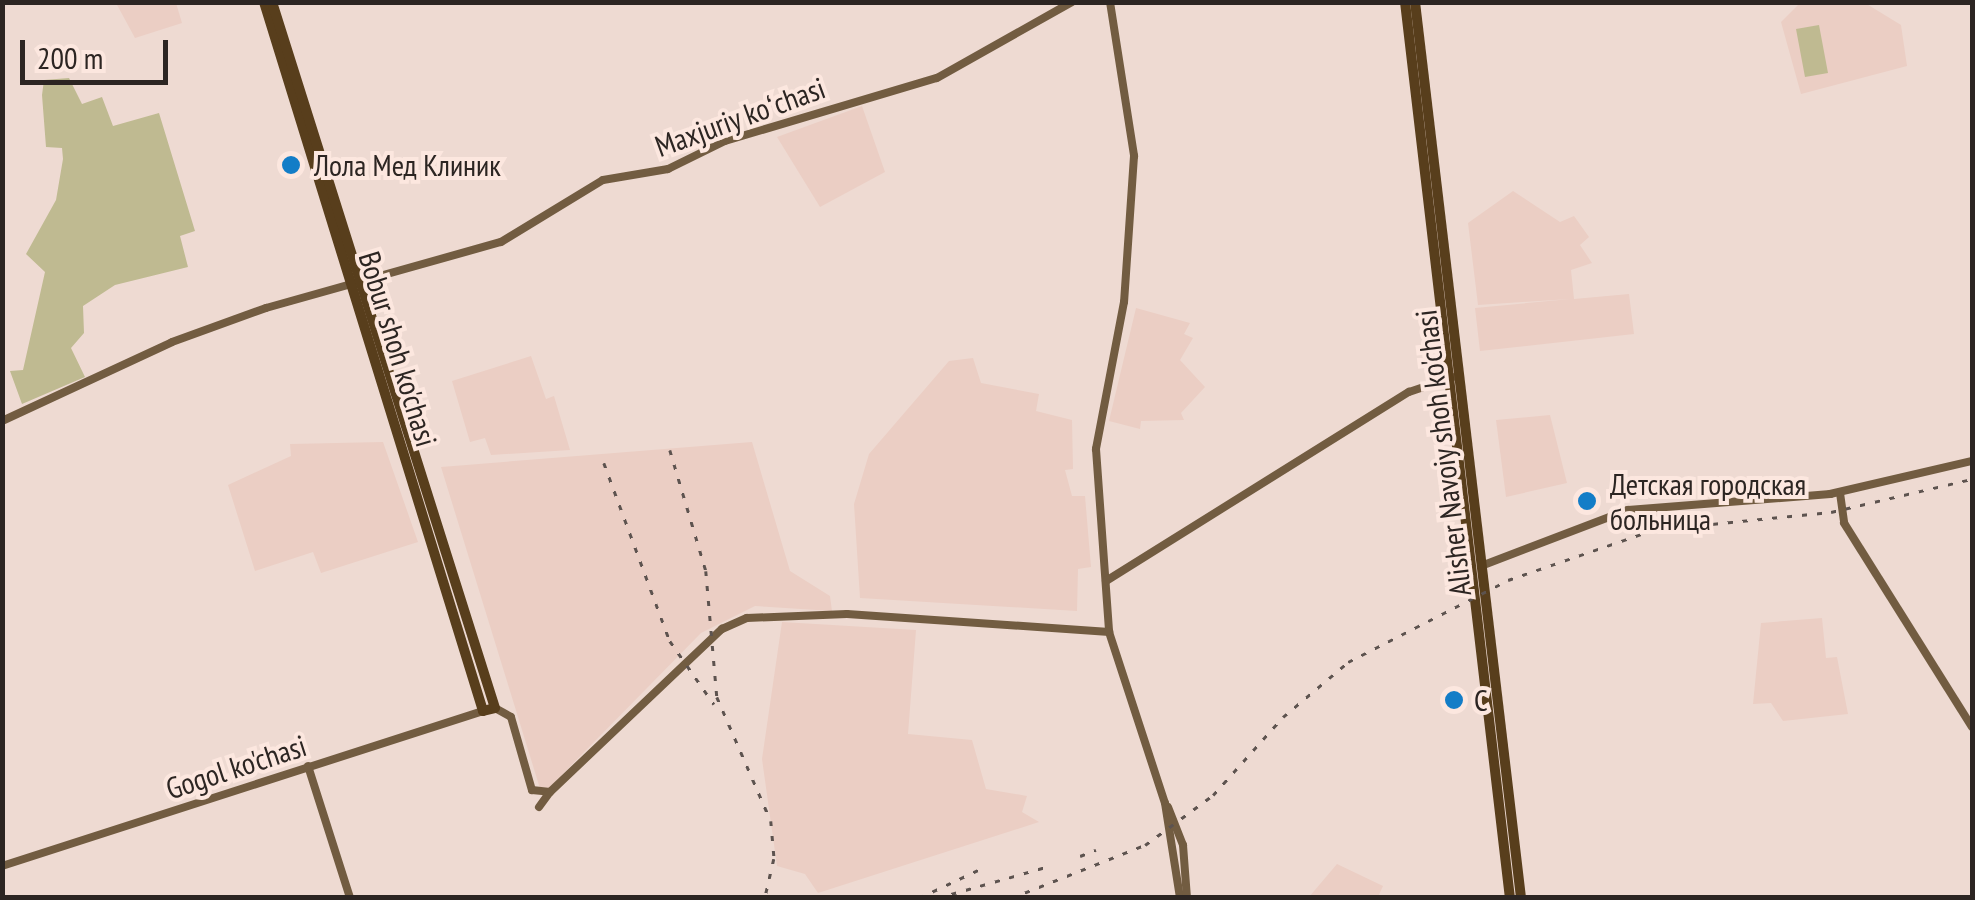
<!DOCTYPE html>
<html>
<head>
<meta charset="utf-8">
<style>
  body { margin:0 }
  #map { position:relative; width:1975px; height:900px; overflow:hidden; background:#eedad2; font-family:"PT Sans Narrow",sans-serif }
  div>[style] { position:absolute }
  [style*='--x'] { left:calc(var(--x)*1px); top:calc(var(--y)*1px); width:calc(var(--w)*1px); rotate:calc(var(--a)*1deg) }
  .built>* { inset:0; background:#ebcec4 }
  .green>* { inset:0; background:#bfba91 }
  .secondary>* { height:8px; margin:-4px; padding:0 4px; transform-origin:4px; border-radius:4px; background:#725c41 }
  .primary>* { height:10px; margin:-5px; padding:0 5px; transform-origin:5px; border-radius:5px; background:#583e1c }
  .rail>* { height:2.5px; margin-top:-1.25px; transform-origin:0; background:repeating-linear-gradient(90deg,#5d534f 0 5px,transparent 0 15px) }
  .dots>* { width:28px; height:28px; translate:-50% -50%; box-sizing:border-box; border:5px solid #fce7df; border-radius:50% }
  span { translate:-50% -50%; white-space:nowrap; text-align:center; line-height:1.15; -webkit-text-stroke:8px #fce7df; paint-order:stroke }
  .street-label { font-size:30px; color:#2c2522 }
  .poi-label { font-size:30px; color:#2c2522 }
  .left { translate:0 -50%; text-align:left }
  .frame { position:absolute; inset:0; border:5px solid #2c2522; pointer-events:none }
  .scale { position:absolute; left:20px; top:40px; width:148px; height:45px; box-sizing:border-box; border:5px solid #2c2522; border-top:0; padding-left:12px; font-size:30px; line-height:35px; white-space:nowrap; color:#2c2522; -webkit-text-stroke:8px #fce7df; paint-order:stroke }
</style>
</head>
<body>
<div id="map">
  <div class="built">
    <div style="clip-path:polygon(116px 3px,176px 3px,182px 23px,135px 38px)"></div>
    <div style="clip-path:polygon(1800px 3px,1865px 3px,1901px 25px,1907px 66px,1801px 94px,1781px 22px)"></div>
    <div style="clip-path:polygon(862px 106px,885px 172px,820px 207px,777px 137px)"></div>
    <div style="clip-path:polygon(1513px 191px,1560px 222px,1574px 216px,1589px 237px,1580px 245px,1592px 263px,1571px 270px,1574px 299px,1629px 294px,1634px 334px,1480px 351px,1475px 308px,1570px 299px,1478px 305px,1468px 223px)"></div>
    <div style="clip-path:polygon(1136px 308px,1190px 323px,1184px 334px,1193px 338px,1180px 360px,1205px 387px,1181px 413px,1184px 420px,1141px 421px,1140px 429px,1109px 421px)"></div>
    <div style="clip-path:polygon(531px 356px,546px 399px,554px 396px,570px 450px,491px 455px,485px 438px,470px 442px,452px 381px)"></div>
    <div style="clip-path:polygon(973px 358px,981px 383px,1039px 394px,1036px 411px,1072px 420px,1073px 469px,1065px 470px,1072px 496px,1085px 496px,1091px 567px,1078px 569px,1077px 611px,860px 598px,854px 504px,869px 454px,949px 361px)"></div>
    <div style="clip-path:polygon(1550px 415px,1567px 483px,1506px 497px,1496px 420px)"></div>
    <div style="clip-path:polygon(383px 442px,418px 542px,321px 573px,313px 552px,255px 571px,228px 485px,291px 456px,290px 444px)"></div>
    <div style="clip-path:polygon(752px 442px,790px 571px,830px 596px,832px 611px,755px 606px,701px 633px,542px 795px,441px 467px)"></div>
    <div style="clip-path:polygon(1822px 618px,1826px 658px,1837px 657px,1848px 714px,1783px 721px,1771px 703px,1753px 704px,1761px 623px)"></div>
    <div style="clip-path:polygon(782px 622px,916px 630px,908px 734px,972px 740px,986px 789px,1027px 796px,1022px 812px,1039px 822px,818px 893px,805px 874px,777px 866px,762px 759px)"></div>
    <div style="clip-path:polygon(1337px 864px,1383px 886px,1378px 897px,1309px 897px)"></div>
  </div>
  <div class="green">
    <div style="clip-path:polygon(1819px 25px,1828px 73px,1805px 77px,1796px 29px)"></div>
    <div style="clip-path:polygon(69px 78px,82px 104px,102px 97px,113px 126px,159px 113px,195px 231px,180px 236px,188px 267px,115px 285px,83px 306px,84px 333px,71px 348px,85px 377px,22px 404px,10px 371px,23px 370px,45px 272px,26px 254px,56px 200px,63px 159px,62px 148px,46px 147px,42px 95px,44px 80px)"></div>
  </div>
  <div class="secondary">
    <div style="--x:1110;--y:2;--w:156;--a:81.1"></div>
    <div style="--x:1134;--y:156;--w:146;--a:93.9"></div>
    <div style="--x:1124;--y:302;--w:150;--a:100.8"></div>
    <div style="--x:1096;--y:449;--w:183;--a:85.9"></div>
    <div style="--x:1109;--y:632;--w:180;--a:71.9"></div>
    <div style="--x:1165;--y:803;--w:96;--a:81"></div>
    <div style="--x:2;--y:421;--w:187;--a:-24.9"></div>
    <div style="--x:172;--y:342;--w:100;--a:-19.9"></div>
    <div style="--x:266;--y:308;--w:244;--a:-15.7"></div>
    <div style="--x:501;--y:242;--w:119;--a:-31.3"></div>
    <div style="--x:603;--y:180;--w:66;--a:-9.6"></div>
    <div style="--x:668;--y:169;--w:64;--a:-26.2"></div>
    <div style="--x:725;--y:141;--w:221;--a:-16.6"></div>
    <div style="--x:937;--y:78;--w:155;--a:-29.4"></div>
    <div style="--x:1840;--y:493;--w:30;--a:82"></div>
    <div style="--x:1844;--y:523;--w:241;--a:57.9"></div>
    <div style="--x:1481;--y:566;--w:157;--a:-20.9"></div>
    <div style="--x:1628;--y:510;--w:203;--a:-4.5"></div>
    <div style="--x:1830;--y:494;--w:146;--a:-13.1"></div>
    <div style="--x:1106;--y:581;--w:357;--a:-32"></div>
    <div style="--x:1409;--y:392;--w:46;--a:-18.8"></div>
    <div style="--x:495;--y:708;--w:18;--a:29"></div>
    <div style="--x:511;--y:717;--w:76;--a:74"></div>
    <div style="--x:532;--y:790;--w:18;--a:6"></div>
    <div style="--x:550;--y:792;--w:237;--a:-43.5"></div>
    <div style="--x:722;--y:629;--w:27;--a:-24"></div>
    <div style="--x:747;--y:618;--w:100;--a:-2.3"></div>
    <div style="--x:847;--y:614;--w:263;--a:3.9"></div>
    <div style="--x:308;--y:766;--w:139;--a:72.3"></div>
    <div style="--x:539;--y:807;--w:19;--a:-54"></div>
    <div style="--x:1168;--y:807;--w:41;--a:68.5"></div>
    <div style="--x:1183;--y:845;--w:53;--a:85.7"></div>
    <div style="--x:2;--y:866;--w:505;--a:-17.86"></div>
  </div>
  <div class="primary">
    <div style="--x:264;--y:2;--w:742;--a:72.83"></div>
    <div style="--x:483;--y:711;--w:12;--a:-14"></div>
    <div style="--x:495;--y:708;--w:740;--a:-107.53"></div>
    <div style="--x:1405;--y:2;--w:902;--a:83.32"></div>
    <div style="--x:1415;--y:2;--w:902;--a:83.25"></div>
  </div>
  <div class="rail">
    <div style="--x:670;--y:450;--w:126;--a:73.4"></div>
    <div style="--x:706;--y:571;--w:126;--a:85"></div>
    <div style="--x:717;--y:697;--w:135;--a:66.5"></div>
    <div style="--x:771;--y:821;--w:38;--a:85"></div>
    <div style="--x:774;--y:859;--w:40;--a:103"></div>
    <div style="--x:604;--y:463;--w:190;--a:69.7"></div>
    <div style="--x:670;--y:641;--w:77;--a:55.1"></div>
    <div style="--x:1080;--y:856;--w:17;--a:-21"></div>
    <div style="--x:884;--y:898;--w:13;--a:-18"></div>
    <div style="--x:919;--y:898;--w:68;--a:-25.4"></div>
    <div style="--x:937;--y:898;--w:113;--a:-15.9"></div>
    <div style="--x:1011;--y:898;--w:144;--a:-21.6"></div>
    <div style="--x:1145;--y:845;--w:84;--a:-36.3"></div>
    <div style="--x:1213;--y:795;--w:105;--a:-48.1"></div>
    <div style="--x:1283;--y:717;--w:85;--a:-40.2"></div>
    <div style="--x:1348;--y:662;--w:180;--a:-27.1"></div>
    <div style="--x:1508;--y:580;--w:153;--a:-19"></div>
    <div style="--x:1653;--y:530;--w:179;--a:-5.8"></div>
    <div style="--x:1831;--y:512;--w:145;--a:-13.2"></div>
  </div>
  <div class="dots">
    <div style="left:291px;top:165px;background:#137dc7"></div>
    <div style="left:1587px;top:501px;background:#137dc7"></div>
    <div style="left:1454px;top:700px;background:#137dc7"></div>
  </div>
  <div class="street-label">
    <span style="left:740px;top:117px;rotate:-20deg">Maxjuriy koʻchasi</span>
    <span style="left:398px;top:349px;rotate:73deg">Bobur shoh ko'chasi</span>
    <span style="left:1443px;top:453px;rotate:-97deg">Alisher Navoiy shoh ko'chasi</span>
    <span style="left:236px;top:767px;rotate:-18deg">Gogol ko'chasi</span>
  </div>
  <div class="poi-label">
    <span class="left" style="left:314px;top:165px">Лола Мед Клиник</span>
    <span class="left" style="left:1610px;top:501px">Детская городская<br>больница</span>
    <span class="left" style="left:1474px;top:700px">С</span>
  </div>
  <div class="frame"></div>
  <div class="scale">200 m</div>
</div>
</body>
</html>
